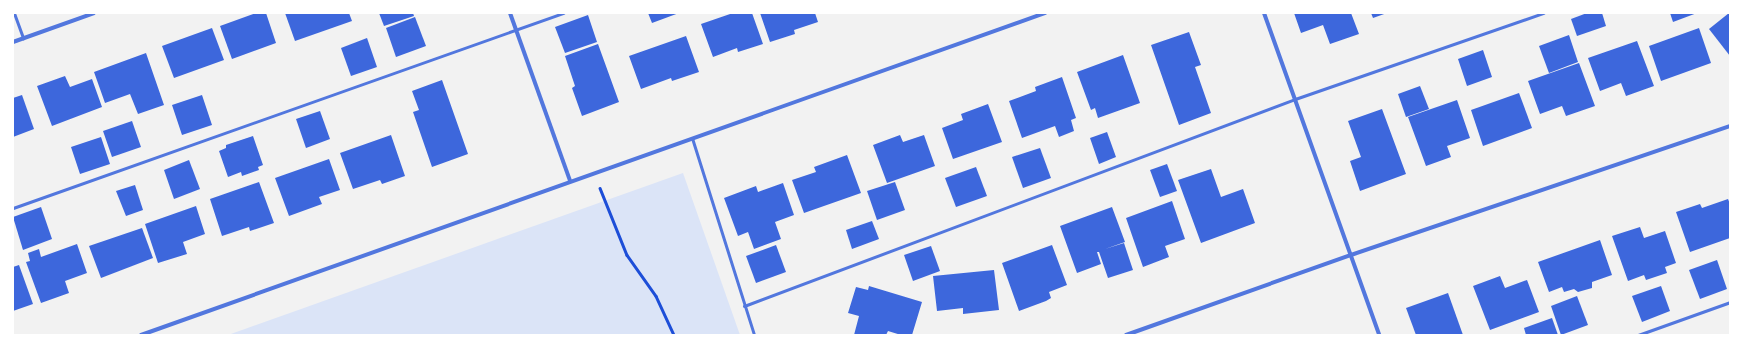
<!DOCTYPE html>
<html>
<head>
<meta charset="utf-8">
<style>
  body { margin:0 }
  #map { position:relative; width:1743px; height:348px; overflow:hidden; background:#f2f2f2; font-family:"DM Sans",sans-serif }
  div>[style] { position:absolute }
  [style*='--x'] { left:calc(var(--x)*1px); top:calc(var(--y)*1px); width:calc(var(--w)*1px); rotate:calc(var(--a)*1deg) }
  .green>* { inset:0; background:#dbe4f7 }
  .building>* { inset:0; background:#3d67dc }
  .path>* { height:2.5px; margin:-1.25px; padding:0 1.25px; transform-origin:1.25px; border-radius:1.25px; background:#1d4ed8 }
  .service>* { height:3px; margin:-1.5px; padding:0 1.5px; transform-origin:1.5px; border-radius:1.5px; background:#5277de }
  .minor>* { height:4px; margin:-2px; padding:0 2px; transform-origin:2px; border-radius:2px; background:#5277de }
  span { translate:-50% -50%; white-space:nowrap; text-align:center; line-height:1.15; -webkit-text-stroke:3px #fff; paint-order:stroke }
  .frame { position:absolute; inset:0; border:14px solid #fff; pointer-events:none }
</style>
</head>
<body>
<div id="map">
  <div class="green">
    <div style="clip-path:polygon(683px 173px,740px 335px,228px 335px)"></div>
  </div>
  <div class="building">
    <div style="clip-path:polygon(256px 13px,266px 13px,276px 43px,232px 59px,220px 26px)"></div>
    <div style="clip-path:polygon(285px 13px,349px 13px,352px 21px,295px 41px)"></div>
    <div style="clip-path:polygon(379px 13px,413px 13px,414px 16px,384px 26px)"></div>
    <div style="clip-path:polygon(648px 13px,679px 13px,652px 23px)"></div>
    <div style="clip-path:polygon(733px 13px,752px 13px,763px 44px,738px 52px,737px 48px,713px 57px,701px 24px)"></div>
    <div style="clip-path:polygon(760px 13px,815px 13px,818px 22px,794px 30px,795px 34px,770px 42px)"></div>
    <div style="clip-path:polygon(1294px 13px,1351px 13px,1359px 34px,1330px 44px,1323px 25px,1301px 33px)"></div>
    <div style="clip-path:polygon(1371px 13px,1387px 13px,1373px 18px)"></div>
    <div style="clip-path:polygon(1587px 13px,1602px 13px,1606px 26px,1577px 36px,1571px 19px)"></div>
    <div style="clip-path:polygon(1670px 13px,1697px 13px,1673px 22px)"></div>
    <div style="clip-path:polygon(1729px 13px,1730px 13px,1730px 56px,1709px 29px)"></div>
    <div style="clip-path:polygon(588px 15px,597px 42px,565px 53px,555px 27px)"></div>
    <div style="clip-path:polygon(415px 17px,426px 46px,396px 57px,386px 28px)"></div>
    <div style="clip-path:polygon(212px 28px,224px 60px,174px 78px,162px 46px)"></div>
    <div style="clip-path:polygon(1699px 28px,1711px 63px,1661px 81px,1649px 46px)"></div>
    <div style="clip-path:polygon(1189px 32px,1201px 65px,1195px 67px,1211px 113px,1179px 125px,1151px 45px)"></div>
    <div style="clip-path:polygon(1569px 35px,1578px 62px,1549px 73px,1539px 46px)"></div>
    <div style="clip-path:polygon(686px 36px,699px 72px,672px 81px,671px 78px,641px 89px,629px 56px)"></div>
    <div style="clip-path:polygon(367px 38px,377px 67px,351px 76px,341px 48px)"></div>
    <div style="clip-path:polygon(1637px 41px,1654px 86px,1626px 96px,1621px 83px,1600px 91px,1588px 58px)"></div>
    <div style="clip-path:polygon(598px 44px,619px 102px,582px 116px,572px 88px,575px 86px,565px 56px)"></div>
    <div style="clip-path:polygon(1483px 50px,1492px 77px,1467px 86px,1458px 59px)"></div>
    <div style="clip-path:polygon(146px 53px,164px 105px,138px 114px,130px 94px,105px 103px,94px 72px)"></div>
    <div style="clip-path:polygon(1123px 55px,1140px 103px,1098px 118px,1095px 108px,1091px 110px,1077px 72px)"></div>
    <div style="clip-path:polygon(1579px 63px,1595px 106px,1566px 116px,1562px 106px,1540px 114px,1528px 81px)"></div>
    <div style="clip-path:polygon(65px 76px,70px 87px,92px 79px,102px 107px,52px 126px,37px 86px)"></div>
    <div style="clip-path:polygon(1062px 77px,1076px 118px,1071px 120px,1074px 131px,1059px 137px,1055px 126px,1022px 138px,1009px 101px,1036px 91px,1035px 87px)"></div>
    <div style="clip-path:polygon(442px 80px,468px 154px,432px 167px,413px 112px,419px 110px,412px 91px)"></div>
    <div style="clip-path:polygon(1420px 86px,1429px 109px,1406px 117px,1398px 94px)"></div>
    <div style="clip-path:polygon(1519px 93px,1532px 128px,1483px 146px,1471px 110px)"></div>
    <div style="clip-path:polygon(22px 95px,34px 129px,13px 137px,13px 98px)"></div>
    <div style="clip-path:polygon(202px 95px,212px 125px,182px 135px,172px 105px)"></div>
    <div style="clip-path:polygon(1457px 100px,1470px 138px,1447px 146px,1451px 157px,1426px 166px,1408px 117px)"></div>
    <div style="clip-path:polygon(988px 104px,1002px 142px,953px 159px,942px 128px,963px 120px,961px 114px)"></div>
    <div style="clip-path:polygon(1382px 109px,1406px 174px,1360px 191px,1350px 161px,1361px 157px,1348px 121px)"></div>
    <div style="clip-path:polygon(320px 111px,330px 139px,306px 148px,296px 119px)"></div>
    <div style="clip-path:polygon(132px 121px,141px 147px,112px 157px,103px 131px)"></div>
    <div style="clip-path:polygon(1107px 132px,1116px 157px,1099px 164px,1090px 138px)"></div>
    <div style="clip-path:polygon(391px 135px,405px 176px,382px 184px,380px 180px,353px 189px,340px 153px)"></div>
    <div style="clip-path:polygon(900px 135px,903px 142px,924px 135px,935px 166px,887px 183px,873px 145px)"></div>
    <div style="clip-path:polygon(253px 136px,263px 165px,258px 167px,259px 170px,242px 176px,241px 172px,228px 177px,219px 151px,226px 148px,226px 145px)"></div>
    <div style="clip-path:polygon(101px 137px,110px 164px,80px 174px,71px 147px)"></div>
    <div style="clip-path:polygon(1040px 148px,1051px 178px,1023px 188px,1012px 157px)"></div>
    <div style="clip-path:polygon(847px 155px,861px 193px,804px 213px,792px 180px,816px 172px,814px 167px)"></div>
    <div style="clip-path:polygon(329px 159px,340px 190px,319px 197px,322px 204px,289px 216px,275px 178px)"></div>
    <div style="clip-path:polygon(189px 160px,200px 189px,174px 199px,164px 170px)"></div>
    <div style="clip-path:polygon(1167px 164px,1177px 191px,1160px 197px,1150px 170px)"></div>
    <div style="clip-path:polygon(976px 167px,987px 196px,956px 207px,945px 178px)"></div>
    <div style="clip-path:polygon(1211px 169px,1221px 197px,1243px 189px,1255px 223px,1201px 243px,1178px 180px)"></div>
    <div style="clip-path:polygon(259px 182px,274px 223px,250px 231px,249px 227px,222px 236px,210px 199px)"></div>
    <div style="clip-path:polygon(895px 182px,905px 210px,877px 220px,867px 191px)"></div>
    <div style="clip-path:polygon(783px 183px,794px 215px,775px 222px,781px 239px,754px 249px,748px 232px,738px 236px,724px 198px,756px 186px,758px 192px)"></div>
    <div style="clip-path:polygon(135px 185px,143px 210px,126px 216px,116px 191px)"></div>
    <div style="clip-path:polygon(1728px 199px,1730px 204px,1730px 238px,1690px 252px,1676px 212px,1700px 204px,1702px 208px)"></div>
    <div style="clip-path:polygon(1172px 201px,1185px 239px,1165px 246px,1169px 257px,1143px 267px,1126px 218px)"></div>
    <div style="clip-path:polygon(196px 206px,205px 234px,183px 242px,187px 254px,158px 263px,145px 224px)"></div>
    <div style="clip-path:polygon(41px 207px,52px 239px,23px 250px,13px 217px)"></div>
    <div style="clip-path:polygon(1112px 207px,1125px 242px,1105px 249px,1124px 243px,1133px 270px,1108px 278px,1099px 252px,1097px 252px,1101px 264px,1077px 273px,1060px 226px)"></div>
    <div style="clip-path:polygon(872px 221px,879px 239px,852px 249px,846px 230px)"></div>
    <div style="clip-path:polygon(1640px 227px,1644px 238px,1665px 231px,1676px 263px,1665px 267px,1667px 273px,1646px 280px,1644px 275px,1628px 281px,1612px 236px)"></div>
    <div style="clip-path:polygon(142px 228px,153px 258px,101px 278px,89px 246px)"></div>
    <div style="clip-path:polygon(1600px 240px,1612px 275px,1592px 282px,1592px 288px,1578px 292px,1574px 289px,1564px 292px,1562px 287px,1549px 292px,1538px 262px)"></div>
    <div style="clip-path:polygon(77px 244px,87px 273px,65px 281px,69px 293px,41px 303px,26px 262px,30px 261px,28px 253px,39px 249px,41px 257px)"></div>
    <div style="clip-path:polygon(776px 245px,786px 272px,756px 283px,746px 256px)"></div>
    <div style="clip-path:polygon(1052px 245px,1067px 285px,1049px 292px,1051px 298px,1046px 301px,1019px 311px,1002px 263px)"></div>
    <div style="clip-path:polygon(931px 246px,940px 271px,913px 281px,904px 255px)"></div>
    <div style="clip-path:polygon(1717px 260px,1727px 289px,1700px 299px,1689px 270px)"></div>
    <div style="clip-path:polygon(19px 265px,33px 304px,13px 311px,13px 267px)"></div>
    <div style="clip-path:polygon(994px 270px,999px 310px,963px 314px,963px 308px,937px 311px,933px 276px)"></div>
    <div style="clip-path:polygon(1500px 276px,1505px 288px,1527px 280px,1539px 312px,1490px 330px,1473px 286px)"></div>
    <div style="clip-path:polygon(869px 286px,922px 302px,912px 335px,901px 335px,888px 331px,886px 335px,854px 335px,859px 316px,848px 313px,856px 287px,868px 290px)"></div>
    <div style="clip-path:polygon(1661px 286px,1670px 311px,1642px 322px,1632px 296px)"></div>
    <div style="clip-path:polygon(1448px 293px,1463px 335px,1416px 335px,1406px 308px)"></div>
    <div style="clip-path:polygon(1577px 296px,1588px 325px,1561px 335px,1551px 306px)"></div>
    <div style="clip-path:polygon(1552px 318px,1558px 335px,1526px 335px,1524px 328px)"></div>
  </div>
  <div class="path">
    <div style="--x:600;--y:188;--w:72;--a:68.1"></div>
    <div style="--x:627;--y:255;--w:50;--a:54.7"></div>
    <div style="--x:656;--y:296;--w:43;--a:65.2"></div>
  </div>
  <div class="service">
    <div style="--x:14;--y:13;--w:27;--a:70"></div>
    <div style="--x:692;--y:138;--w:207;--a:72.5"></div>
    <div style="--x:13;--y:208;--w:584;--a:-19.52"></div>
    <div style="--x:744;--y:306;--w:589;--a:-20.59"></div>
    <div style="--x:1295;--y:99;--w:263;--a:-19.1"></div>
    <div style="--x:1638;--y:335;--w:98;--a:-19.7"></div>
  </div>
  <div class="minor">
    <div style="--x:510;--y:13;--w:178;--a:70.3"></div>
    <div style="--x:1264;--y:13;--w:342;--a:70.3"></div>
    <div style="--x:13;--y:42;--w:86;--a:-19.7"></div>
    <div style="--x:141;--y:335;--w:960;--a:-19.61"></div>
    <div style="--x:1126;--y:335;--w:239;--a:-19.6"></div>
    <div style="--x:1351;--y:255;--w:400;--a:-18.8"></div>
  </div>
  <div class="frame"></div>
</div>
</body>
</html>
